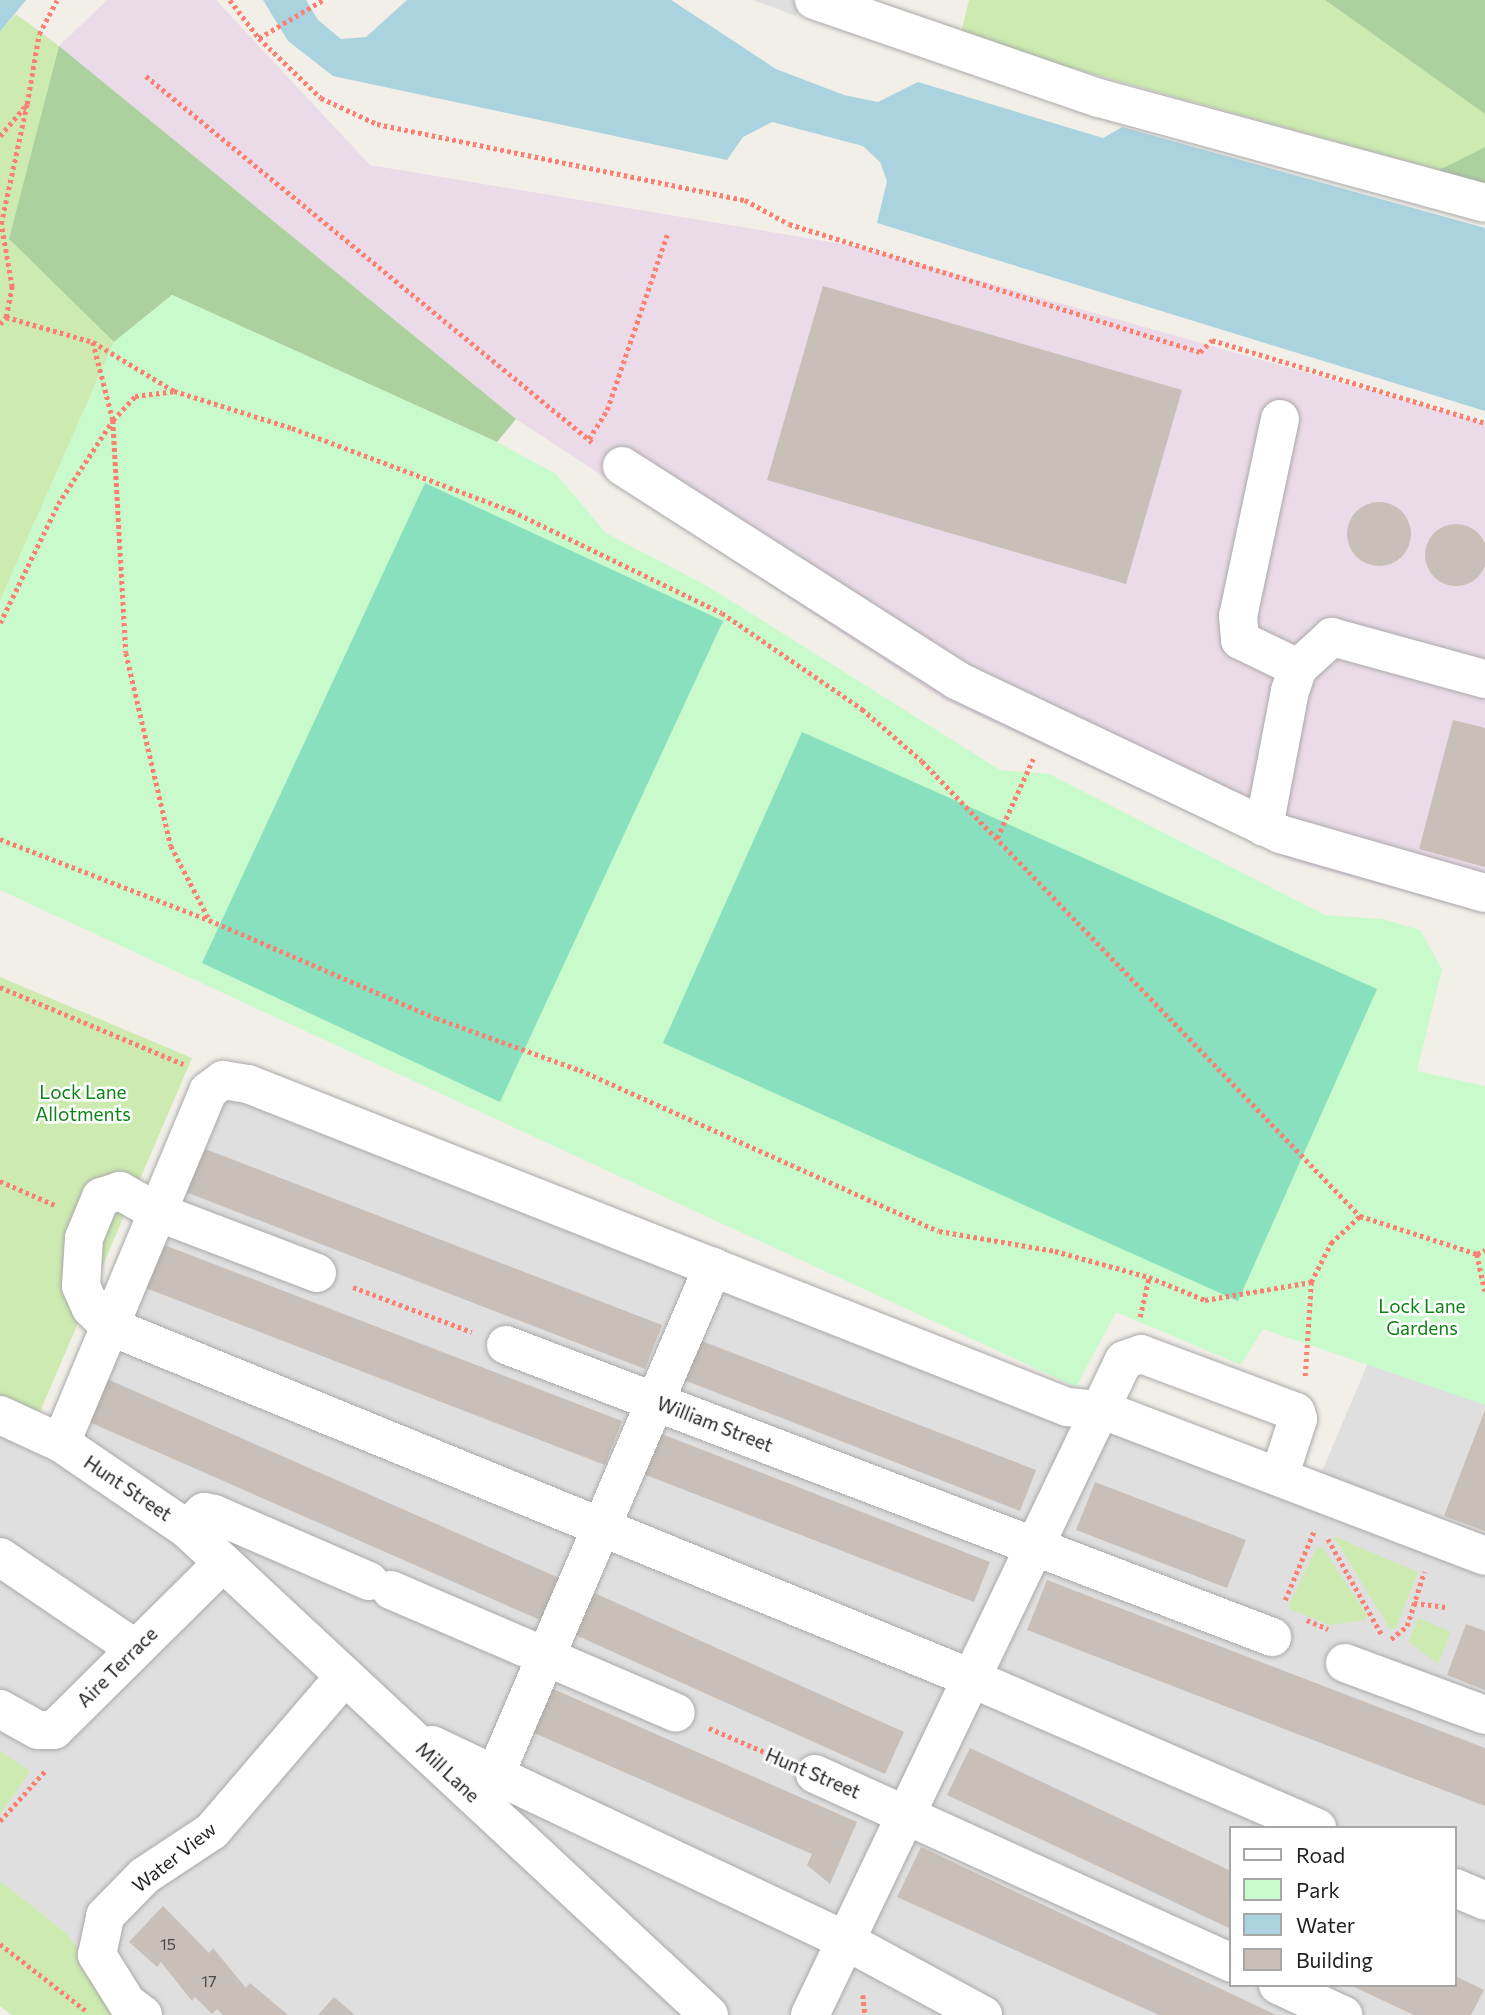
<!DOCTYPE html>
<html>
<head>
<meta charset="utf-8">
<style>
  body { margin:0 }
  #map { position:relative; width:1485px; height:2015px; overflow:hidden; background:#f2efe9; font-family:Commissioner,sans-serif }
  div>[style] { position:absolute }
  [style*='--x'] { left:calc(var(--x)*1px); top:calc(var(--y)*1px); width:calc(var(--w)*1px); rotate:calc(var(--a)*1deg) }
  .residential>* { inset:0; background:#e0dfdf }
  .industrial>* { inset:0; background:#ebdbe8 }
  .grass>* { inset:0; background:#cdebb0 }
  .forest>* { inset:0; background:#add19e }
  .park>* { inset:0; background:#c8facc }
  .pitch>* { inset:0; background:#88e0be }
  .water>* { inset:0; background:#aad3df }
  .building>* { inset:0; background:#c7bfb8 }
  .round { border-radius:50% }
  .path>* { height:4.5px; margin-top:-2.25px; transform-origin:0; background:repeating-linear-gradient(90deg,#fa8072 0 3.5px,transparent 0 7px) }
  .roads { filter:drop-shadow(0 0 2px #a9a9a9) drop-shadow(0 0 2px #a9a9a9) }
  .minor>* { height:38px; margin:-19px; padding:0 19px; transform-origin:19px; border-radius:19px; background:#fff }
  span { translate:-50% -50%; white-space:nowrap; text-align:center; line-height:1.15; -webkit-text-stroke:5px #fff; paint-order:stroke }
  .number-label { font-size:16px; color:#4b4948 }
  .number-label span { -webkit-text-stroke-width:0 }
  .park-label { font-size:19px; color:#0c8416 }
  .street-label { font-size:19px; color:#222 }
  .legend { position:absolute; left:1229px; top:1826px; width:228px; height:161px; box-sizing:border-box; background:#fff; border:2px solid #a7a7a7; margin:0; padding:9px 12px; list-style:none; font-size:21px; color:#222 }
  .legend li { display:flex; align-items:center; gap:14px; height:35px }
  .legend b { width:35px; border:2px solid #a7a7a7 }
</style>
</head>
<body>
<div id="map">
  <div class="residential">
    <div style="clip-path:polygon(753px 0,802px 0,796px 16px)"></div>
    <div style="clip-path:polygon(evenodd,223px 1080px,1314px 1490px,1368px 1363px,1485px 1403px,1485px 2015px,54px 2015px,0 1957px,0 1415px,60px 1442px,223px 1080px,1231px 1828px,1455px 1828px,1455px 1985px,1231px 1985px,1231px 1828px)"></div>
  </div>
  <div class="industrial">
    <div style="clip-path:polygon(107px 0,216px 0,370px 165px,861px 247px,1485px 423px,1485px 914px,1295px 862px,943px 699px,516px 419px,59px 46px)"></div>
  </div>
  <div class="grass">
    <div style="clip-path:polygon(969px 0,1325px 0,1485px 114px,1485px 147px,1439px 170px,960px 37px)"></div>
    <div style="clip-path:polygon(16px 14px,59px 46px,10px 239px,114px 342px,0 601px,0 32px)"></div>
    <div style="clip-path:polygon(0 977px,192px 1058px,33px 1428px,0 1415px)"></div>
    <div style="clip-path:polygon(1333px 1536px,1418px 1572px,1396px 1628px,1391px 1630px)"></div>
    <div style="clip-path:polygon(1317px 1547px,1323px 1548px,1367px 1615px,1365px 1620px,1330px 1625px,1292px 1610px,1289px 1604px)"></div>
    <div style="clip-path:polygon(1419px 1618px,1451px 1632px,1438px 1664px,1408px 1641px)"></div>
    <div style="clip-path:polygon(0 1751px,30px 1771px,0 1815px)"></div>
    <div style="clip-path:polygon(0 1881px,65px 1932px,130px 2015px,12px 2015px,0 2006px)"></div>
  </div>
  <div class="forest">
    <div style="clip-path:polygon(1325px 0,1485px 0,1485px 114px)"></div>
    <div style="clip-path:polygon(59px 46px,516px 419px,497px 442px,172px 295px,114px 342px,9px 239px)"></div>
    <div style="clip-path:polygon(1485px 147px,1485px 184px,1439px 170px)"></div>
  </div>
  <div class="park">
    <div style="clip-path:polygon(172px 295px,497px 442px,556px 474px,606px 533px,709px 587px,1000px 770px,1049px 774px,1325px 915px,1382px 919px,1420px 930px,1442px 969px,1417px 1071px,1485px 1086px,1485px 1405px,1263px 1329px,1241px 1365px,1116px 1312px,1076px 1387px,0 890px,0 601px,114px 342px)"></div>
  </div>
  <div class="pitch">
    <div style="clip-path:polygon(425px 483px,723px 621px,500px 1102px,202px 963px)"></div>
    <div style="clip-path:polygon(802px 732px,1377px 989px,1238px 1301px,663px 1043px)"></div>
  </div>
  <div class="water">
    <div style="clip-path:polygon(0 0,26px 0,0 32px)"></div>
    <div style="clip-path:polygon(263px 0,306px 0,318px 20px,341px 39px,366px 37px,407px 0,671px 0,776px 69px,844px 95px,878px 102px,918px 82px,1103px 138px,1122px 127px,1485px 228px,1485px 411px,877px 223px,887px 181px,880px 162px,863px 146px,772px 122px,743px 137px,727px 160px,333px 76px,288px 41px)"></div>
  </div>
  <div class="building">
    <div style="clip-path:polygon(823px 286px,1182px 390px,1126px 584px,767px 480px)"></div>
    <div class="round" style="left:1347px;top:502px;width:64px;height:64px"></div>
    <div class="round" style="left:1425px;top:524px;width:62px;height:62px"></div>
    <div style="clip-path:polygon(1453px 720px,1485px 728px,1485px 867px,1419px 849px)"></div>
    <div style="clip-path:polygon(200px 1147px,662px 1325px,645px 1369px,183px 1191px)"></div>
    <div style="clip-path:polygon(159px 1243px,622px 1421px,605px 1465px,143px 1287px)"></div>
    <div style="clip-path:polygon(694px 1338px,1036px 1470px,1020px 1511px,679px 1378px)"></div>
    <div style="clip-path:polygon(107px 1379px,566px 1581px,547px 1623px,89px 1422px)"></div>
    <div style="clip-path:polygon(1485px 1410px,1485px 1531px,1444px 1516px)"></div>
    <div style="clip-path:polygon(649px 1429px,990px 1562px,974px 1602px,633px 1470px)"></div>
    <div style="clip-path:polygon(1095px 1482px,1246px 1540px,1227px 1588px,1076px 1530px)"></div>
    <div style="clip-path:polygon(1047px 1580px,1485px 1748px,1485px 1806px,1027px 1630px)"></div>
    <div style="clip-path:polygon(590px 1591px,904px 1732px,885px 1774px,571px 1633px)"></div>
    <div style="clip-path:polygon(1466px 1624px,1485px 1631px,1485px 1690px,1447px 1675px)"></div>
    <div style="clip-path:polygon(544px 1685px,857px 1822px,830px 1884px,807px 1865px,812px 1854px,525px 1729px)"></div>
    <div style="clip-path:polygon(970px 1748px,1231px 1871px,1231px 1929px,947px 1795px)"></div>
    <div style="clip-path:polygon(921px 1847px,1276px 2015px,1159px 2015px,897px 1897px)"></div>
    <div style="clip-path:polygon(163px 1906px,209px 1953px,213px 1948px,246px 1988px,250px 1983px,288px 2015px,223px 2015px,217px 2009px,212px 2014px,195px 1997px,192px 2001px,161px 1962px,157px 1967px,129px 1942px)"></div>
    <div style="clip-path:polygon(1455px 1976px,1484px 1990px,1471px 2015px,1414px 2015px,1350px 1985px,1455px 1985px)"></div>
    <div style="clip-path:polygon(334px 1997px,355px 2015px,318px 2015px)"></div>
  </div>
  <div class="path">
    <div style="--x:230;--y:0;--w:48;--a:52.7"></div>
    <div style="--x:259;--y:38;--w:74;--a:-30.7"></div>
    <div style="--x:259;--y:38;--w:86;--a:44.1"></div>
    <div style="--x:321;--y:98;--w:62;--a:24.9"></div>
    <div style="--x:377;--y:124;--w:376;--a:11.7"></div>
    <div style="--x:745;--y:200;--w:50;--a:28.6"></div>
    <div style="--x:789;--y:224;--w:430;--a:17.3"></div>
    <div style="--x:1200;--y:352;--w:17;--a:-45"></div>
    <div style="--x:1212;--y:340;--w:285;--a:16.9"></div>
    <div style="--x:146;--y:76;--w:577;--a:39.37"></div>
    <div style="--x:0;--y:136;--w:42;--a:-49.8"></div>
    <div style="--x:27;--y:104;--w:71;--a:-80.3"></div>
    <div style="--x:39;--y:34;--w:38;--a:-62"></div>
    <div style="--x:6;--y:317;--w:91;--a:16"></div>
    <div style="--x:93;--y:342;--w:95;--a:31.2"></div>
    <div style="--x:0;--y:324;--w:9;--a:-49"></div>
    <div style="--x:6;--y:317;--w:31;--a:-79"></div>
    <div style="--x:12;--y:287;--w:64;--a:-99.9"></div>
    <div style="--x:1;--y:224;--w:123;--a:-77.8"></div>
    <div style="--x:93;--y:342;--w:81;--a:75.6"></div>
    <div style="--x:113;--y:420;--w:233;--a:86.8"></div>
    <div style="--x:126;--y:653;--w:198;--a:76.9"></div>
    <div style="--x:171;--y:846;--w:82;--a:62.5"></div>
    <div style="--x:589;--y:439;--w:34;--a:-58"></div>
    <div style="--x:607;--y:410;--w:185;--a:-71.1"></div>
    <div style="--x:0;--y:623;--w:132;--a:-64"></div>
    <div style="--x:58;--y:504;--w:100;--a:-56.8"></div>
    <div style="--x:113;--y:420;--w:33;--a:-47"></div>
    <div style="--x:135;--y:396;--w:39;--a:-7"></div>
    <div style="--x:174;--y:391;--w:124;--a:17.4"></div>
    <div style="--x:292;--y:428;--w:235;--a:20.7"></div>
    <div style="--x:512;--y:511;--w:233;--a:25.9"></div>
    <div style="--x:722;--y:613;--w:170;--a:34.4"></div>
    <div style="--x:862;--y:709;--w:79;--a:40.9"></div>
    <div style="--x:922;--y:761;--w:632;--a:46.09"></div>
    <div style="--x:1360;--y:1216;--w:123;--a:18"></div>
    <div style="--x:1477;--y:1254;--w:9;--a:-27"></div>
    <div style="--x:997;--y:838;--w:87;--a:-65.5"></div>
    <div style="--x:0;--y:839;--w:224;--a:21.2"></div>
    <div style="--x:209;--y:920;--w:247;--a:23.4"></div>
    <div style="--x:436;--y:1018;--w:153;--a:19.9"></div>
    <div style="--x:580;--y:1070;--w:393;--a:24.2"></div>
    <div style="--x:939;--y:1231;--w:118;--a:9.8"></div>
    <div style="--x:1055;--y:1251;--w:98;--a:15.5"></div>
    <div style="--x:1149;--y:1277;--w:61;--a:22.3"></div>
    <div style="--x:1205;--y:1300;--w:108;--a:-9.6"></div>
    <div style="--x:0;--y:987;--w:199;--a:22.8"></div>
    <div style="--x:0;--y:1181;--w:62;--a:23.7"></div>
    <div style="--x:1477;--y:1254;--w:38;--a:78"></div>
    <div style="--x:353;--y:1287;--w:127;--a:20.7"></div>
    <div style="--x:1140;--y:1317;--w:41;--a:-77.3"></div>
    <div style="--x:1305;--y:1376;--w:94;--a:-86.3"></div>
    <div style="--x:1311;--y:1282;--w:44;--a:-62.9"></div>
    <div style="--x:1331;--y:1243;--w:40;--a:-43"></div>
    <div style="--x:1328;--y:1539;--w:110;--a:60.6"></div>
    <div style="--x:1285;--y:1600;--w:75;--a:-67.2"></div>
    <div style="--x:1414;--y:1603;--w:32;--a:7"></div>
    <div style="--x:1307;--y:1620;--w:23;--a:23"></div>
    <div style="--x:1391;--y:1639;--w:21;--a:-39"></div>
    <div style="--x:1407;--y:1626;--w:57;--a:-72.5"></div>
    <div style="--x:709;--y:1728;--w:78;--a:23.3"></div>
    <div style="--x:0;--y:1821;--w:69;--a:-48"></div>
    <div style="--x:0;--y:1944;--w:108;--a:37.8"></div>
    <div style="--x:863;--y:1995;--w:20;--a:84"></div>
  </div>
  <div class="roads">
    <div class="minor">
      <div style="--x:814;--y:0;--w:301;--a:19"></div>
      <div style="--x:1099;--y:98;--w:400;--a:15.2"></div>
      <div style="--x:1280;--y:419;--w:201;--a:102"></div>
      <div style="--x:1238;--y:616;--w:24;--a:85"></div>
      <div style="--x:1240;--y:640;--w:64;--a:25.8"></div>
      <div style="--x:622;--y:466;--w:397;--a:32.6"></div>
      <div style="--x:956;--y:680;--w:359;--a:25.4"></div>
      <div style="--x:1280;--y:834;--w:213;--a:16.1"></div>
      <div style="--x:1264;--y:827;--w:138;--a:-79.2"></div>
      <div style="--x:1290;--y:691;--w:24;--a:-71"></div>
      <div style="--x:1298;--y:668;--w:46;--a:-42.4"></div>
      <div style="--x:1332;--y:637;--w:159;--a:15.4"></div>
      <div style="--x:317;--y:1273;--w:171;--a:-159.1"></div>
      <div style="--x:157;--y:1212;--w:43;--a:-150.4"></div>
      <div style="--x:120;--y:1191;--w:20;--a:162"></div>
      <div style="--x:101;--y:1197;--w:44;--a:112.5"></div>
      <div style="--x:84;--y:1238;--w:48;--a:93.6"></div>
      <div style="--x:81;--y:1286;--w:24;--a:66"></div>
      <div style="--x:91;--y:1308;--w:25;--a:45"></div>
      <div style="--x:109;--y:1326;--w:933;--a:22.22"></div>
      <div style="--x:973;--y:1679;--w:375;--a:23.4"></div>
      <div style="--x:506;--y:1345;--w:820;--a:20.87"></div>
      <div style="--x:0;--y:1415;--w:67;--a:24.7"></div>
      <div style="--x:61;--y:1443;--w:153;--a:34.3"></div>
      <div style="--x:187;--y:1529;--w:713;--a:42.95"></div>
      <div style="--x:61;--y:1443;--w:381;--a:-67.3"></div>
      <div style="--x:208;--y:1091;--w:19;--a:-36"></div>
      <div style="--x:223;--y:1080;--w:25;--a:9"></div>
      <div style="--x:248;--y:1084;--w:880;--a:21.52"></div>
      <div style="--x:1067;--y:1407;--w:36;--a:5"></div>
      <div style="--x:1103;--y:1410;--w:409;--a:20.9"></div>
      <div style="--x:187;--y:1529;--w:24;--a:-45"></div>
      <div style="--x:204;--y:1512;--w:10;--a:11"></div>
      <div style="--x:214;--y:1514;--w:169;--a:23.4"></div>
      <div style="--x:0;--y:1557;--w:164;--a:34.1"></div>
      <div style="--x:391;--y:1590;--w:310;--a:23.3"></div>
      <div style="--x:1345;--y:1663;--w:149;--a:20.4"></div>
      <div style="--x:0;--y:1709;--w:43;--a:28.9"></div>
      <div style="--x:38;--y:1730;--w:16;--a:0"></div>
      <div style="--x:54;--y:1730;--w:238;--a:-44.7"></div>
      <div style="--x:432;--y:1745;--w:458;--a:25.3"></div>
      <div style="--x:846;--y:1941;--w:156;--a:28.4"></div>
      <div style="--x:815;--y:1774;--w:457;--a:24.4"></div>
      <div style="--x:486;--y:1796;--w:576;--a:-66.78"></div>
      <div style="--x:1455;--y:1888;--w:33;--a:23"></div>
      <div style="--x:1278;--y:1985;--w:72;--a:24.8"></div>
      <div style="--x:143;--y:2015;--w:20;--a:-143"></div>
      <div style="--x:127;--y:2003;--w:57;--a:-122"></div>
      <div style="--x:97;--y:1955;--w:40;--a:-78"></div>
      <div style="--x:105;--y:1916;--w:56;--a:-45.7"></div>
      <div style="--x:144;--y:1876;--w:82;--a:-33.5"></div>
      <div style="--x:212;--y:1831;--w:204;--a:-49.4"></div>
      <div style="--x:810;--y:2015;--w:726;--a:-64.39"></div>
      <div style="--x:1124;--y:1360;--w:18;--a:-19"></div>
      <div style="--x:1141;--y:1354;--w:165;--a:20.5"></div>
      <div style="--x:1296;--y:1412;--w:7;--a:74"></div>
      <div style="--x:1298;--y:1419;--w:61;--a:108.1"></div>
    </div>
  </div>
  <div class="number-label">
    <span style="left:168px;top:1944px">15</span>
    <span style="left:209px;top:1981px">17</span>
  </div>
  <div class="park-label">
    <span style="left:83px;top:1103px">Lock Lane<br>Allotments</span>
    <span style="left:1422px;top:1317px">Lock Lane<br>Gardens</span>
  </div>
  <div class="street-label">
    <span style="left:715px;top:1424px;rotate:21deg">William Street</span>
    <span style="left:128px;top:1488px;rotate:34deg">Hunt Street</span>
    <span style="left:117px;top:1667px;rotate:-45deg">Aire Terrace</span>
    <span style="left:448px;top:1772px;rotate:43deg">Mill Lane</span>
    <span style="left:813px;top:1773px;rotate:23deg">Hunt Street</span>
    <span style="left:174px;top:1857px;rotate:-38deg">Water View</span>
  </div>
  <ul class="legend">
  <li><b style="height:9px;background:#fff"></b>Road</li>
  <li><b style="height:19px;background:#c8facc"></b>Park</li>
  <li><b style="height:19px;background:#aad3df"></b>Water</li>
  <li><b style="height:19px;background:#c7bfb8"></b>Building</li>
  </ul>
</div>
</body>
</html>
